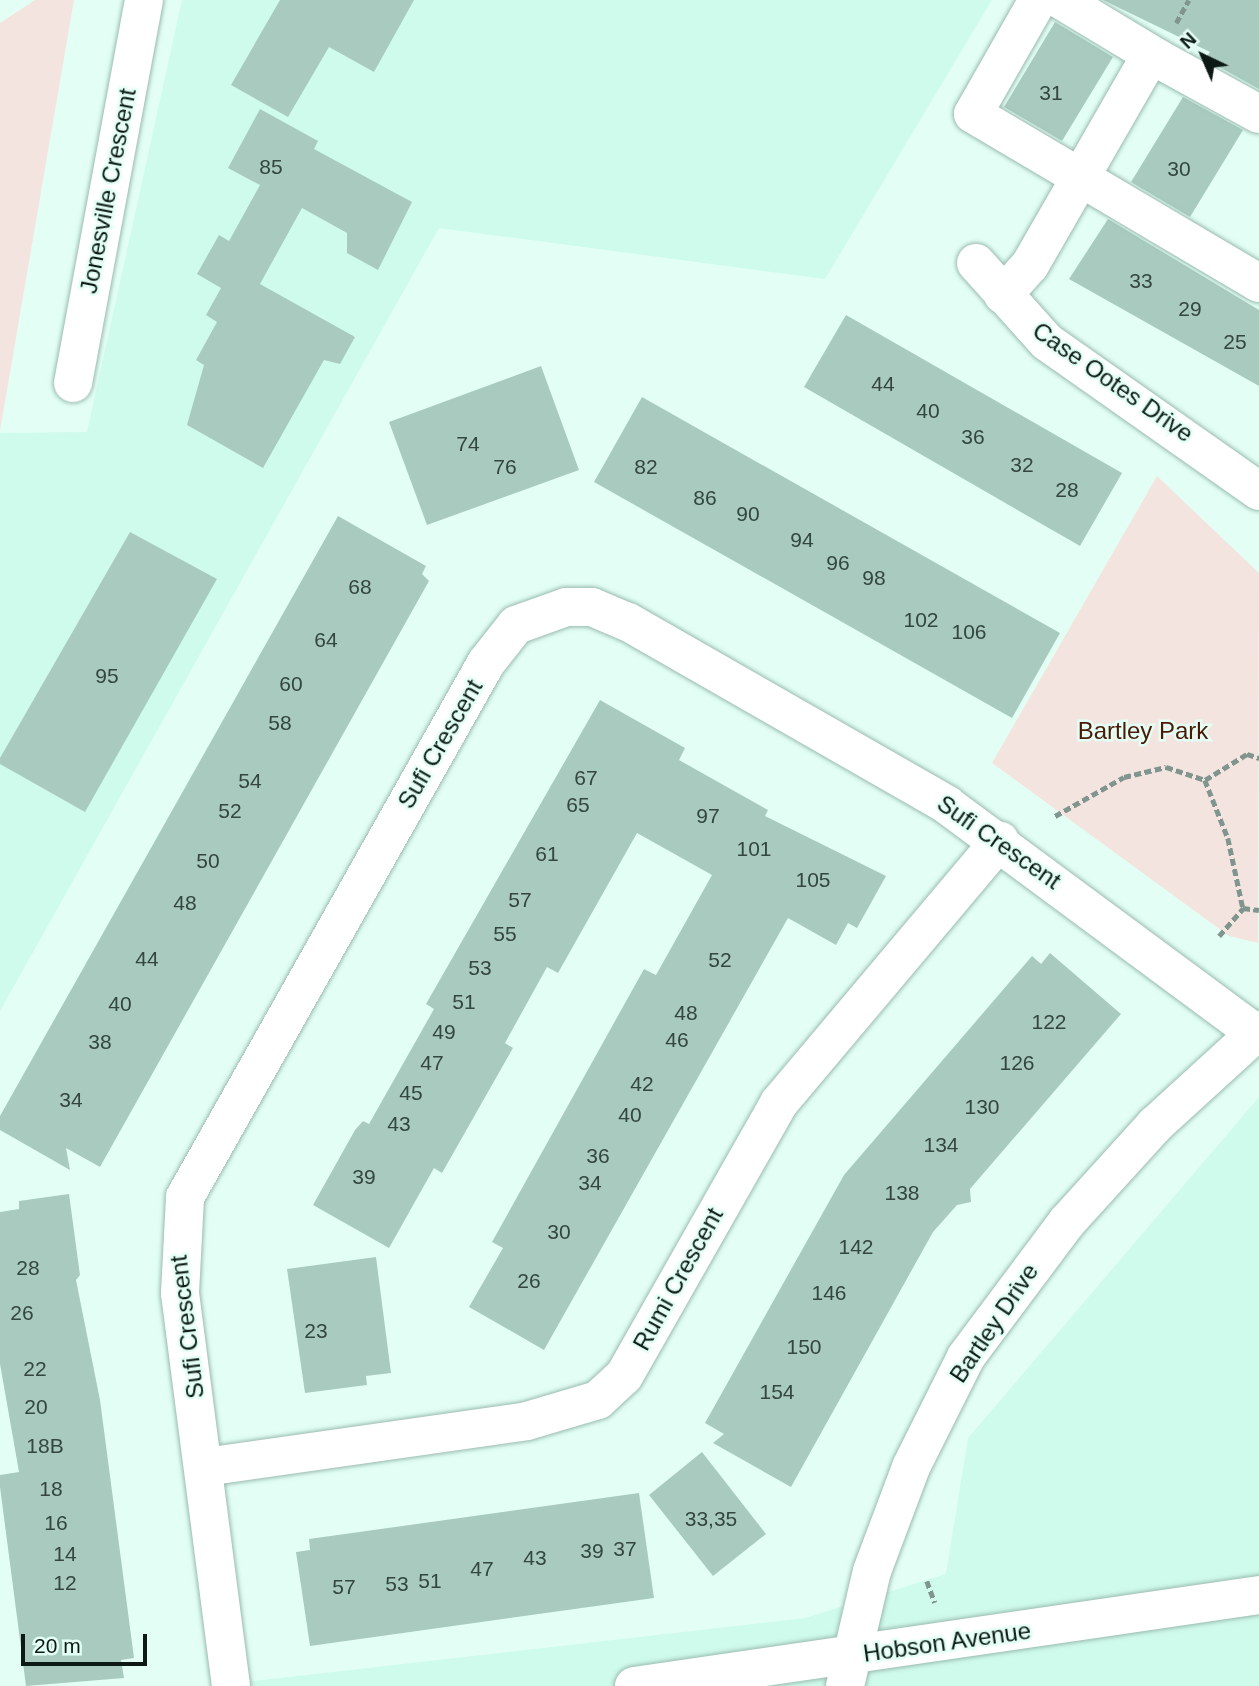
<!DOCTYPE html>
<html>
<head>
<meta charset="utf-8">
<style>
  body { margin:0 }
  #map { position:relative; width:1259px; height:1686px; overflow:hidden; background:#e3fff5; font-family:Helvetica,sans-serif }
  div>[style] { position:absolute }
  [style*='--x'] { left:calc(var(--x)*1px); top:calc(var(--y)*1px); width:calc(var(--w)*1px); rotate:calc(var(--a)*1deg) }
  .built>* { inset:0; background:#cffbec }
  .green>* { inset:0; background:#f4e4df }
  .building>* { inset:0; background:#a9cbbf }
  .path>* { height:4.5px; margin-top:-2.25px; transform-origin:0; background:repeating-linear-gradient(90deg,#80958e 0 7px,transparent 0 10.5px) }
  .roads { filter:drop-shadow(0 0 2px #9abbb0) drop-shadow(0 0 2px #9abbb0) }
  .minor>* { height:38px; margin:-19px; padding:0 19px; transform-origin:19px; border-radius:19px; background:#fff }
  span { translate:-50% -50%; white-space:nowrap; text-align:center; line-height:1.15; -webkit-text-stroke:5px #e3fff5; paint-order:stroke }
  .number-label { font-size:21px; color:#334640 }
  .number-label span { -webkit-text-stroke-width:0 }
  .street-label { font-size:24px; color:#0c1915 }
  .park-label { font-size:24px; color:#4d1906 }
  .north { position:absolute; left:1168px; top:21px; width:70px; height:70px; -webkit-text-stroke:5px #e3fff5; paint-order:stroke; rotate:316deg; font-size:19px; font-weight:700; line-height:28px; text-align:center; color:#0c1915 }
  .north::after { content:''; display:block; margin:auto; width:24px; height:32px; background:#0c1915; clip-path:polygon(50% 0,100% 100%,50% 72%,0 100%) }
  .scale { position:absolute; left:21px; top:1634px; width:126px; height:32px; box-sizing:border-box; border:4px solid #0c1915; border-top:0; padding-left:9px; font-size:21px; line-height:24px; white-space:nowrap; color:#0c1915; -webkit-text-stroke:5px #e3fff5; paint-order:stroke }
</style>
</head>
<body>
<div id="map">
  <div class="built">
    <div style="clip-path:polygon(182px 0,992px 0,825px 279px,439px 228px,0 1011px,0 433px,87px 432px)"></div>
    <div style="clip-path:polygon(1259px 1097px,1259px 1686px,210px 1686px,805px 1618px,946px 1574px,968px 1438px)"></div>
  </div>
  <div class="green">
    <div style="clip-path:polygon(35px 0,74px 0,0 431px,0 23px)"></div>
    <div style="clip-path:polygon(1157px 476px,1259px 573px,1258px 943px,1229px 936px,992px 763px)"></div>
  </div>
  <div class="building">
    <div style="clip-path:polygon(280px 0,414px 0,374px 72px,329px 47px,288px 117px,231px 85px)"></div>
    <div style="clip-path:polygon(1103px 0,1259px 0,1259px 89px,1205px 59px,1210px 52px)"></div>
    <div style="clip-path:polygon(1055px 22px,1113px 57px,1062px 141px,1004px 107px)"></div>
    <div style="clip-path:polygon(1183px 97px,1243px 130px,1190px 217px,1131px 182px)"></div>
    <div style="clip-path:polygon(260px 109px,318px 141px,314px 149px,412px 202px,378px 270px,347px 253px,347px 233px,302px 208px,260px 284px,355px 337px,340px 364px,324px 360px,263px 468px,187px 425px,204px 365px,196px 360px,217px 322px,206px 315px,221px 288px,197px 274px,219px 235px,229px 241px,260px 185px,228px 168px)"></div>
    <div style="clip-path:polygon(1108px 219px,1259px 310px,1259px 386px,1069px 279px)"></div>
    <div style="clip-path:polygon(846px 315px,1122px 473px,1080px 546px,804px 387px)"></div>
    <div style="clip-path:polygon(541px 366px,579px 470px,427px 525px,389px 422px)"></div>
    <div style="clip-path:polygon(642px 397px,1060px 633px,1012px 718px,594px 482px)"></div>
    <div style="clip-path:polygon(338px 516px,426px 566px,422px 574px,429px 581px,100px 1167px,66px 1148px,70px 1170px,0 1130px,0 1116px)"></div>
    <div style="clip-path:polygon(130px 532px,217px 579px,85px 812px,0 764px,0 758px)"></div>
    <div style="clip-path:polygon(600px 700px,685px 748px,679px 760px,768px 810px,765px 816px,886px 876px,857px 928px,848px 923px,836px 945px,788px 918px,544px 1350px,469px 1307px,503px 1248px,492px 1242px,644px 969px,656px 975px,712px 875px,637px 833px,558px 973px,547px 967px,505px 1043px,513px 1048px,442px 1173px,434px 1168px,389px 1248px,313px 1205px,355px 1130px,363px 1121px,369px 1124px,434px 1009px,426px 1004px)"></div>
    <div style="clip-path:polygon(1050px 953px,1121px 1014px,970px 1189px,971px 1202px,957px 1205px,933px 1232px,791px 1487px,713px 1443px,724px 1434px,705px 1423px,844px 1175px,1032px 956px,1041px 964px)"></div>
    <div style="clip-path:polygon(69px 1194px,80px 1275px,76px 1280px,100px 1400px,134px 1658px,121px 1660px,124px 1678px,26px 1686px,0 1487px,0 1475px,19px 1472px,0 1364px,0 1212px,19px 1209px,19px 1201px)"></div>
    <div style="clip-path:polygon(376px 1257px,391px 1373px,366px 1376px,367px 1385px,305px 1393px,287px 1269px)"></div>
    <div style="clip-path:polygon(702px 1452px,766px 1534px,713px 1576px,649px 1495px)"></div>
    <div style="clip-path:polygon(639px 1493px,654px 1598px,310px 1646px,296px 1552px,310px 1550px,309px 1539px)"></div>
  </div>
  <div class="path">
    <div style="--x:1176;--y:23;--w:26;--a:-61"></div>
    <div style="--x:1205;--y:780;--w:62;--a:68.4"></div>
    <div style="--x:1228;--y:838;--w:72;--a:77.9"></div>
    <div style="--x:1055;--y:816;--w:79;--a:-29.5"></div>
    <div style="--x:1124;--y:777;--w:43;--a:-13.4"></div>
    <div style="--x:1166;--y:767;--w:41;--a:18.4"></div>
    <div style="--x:1205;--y:780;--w:49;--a:-31.8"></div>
    <div style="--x:1247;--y:754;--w:13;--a:18"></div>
    <div style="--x:1219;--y:936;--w:37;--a:-49"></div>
    <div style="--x:1243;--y:908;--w:16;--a:7"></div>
    <div style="--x:927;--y:1581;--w:23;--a:70"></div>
  </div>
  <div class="roads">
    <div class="minor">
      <div style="--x:1038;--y:0;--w:131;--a:119.7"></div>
      <div style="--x:973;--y:114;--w:332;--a:30.6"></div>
      <div style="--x:1061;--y:0;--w:112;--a:31.1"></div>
      <div style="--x:976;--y:263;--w:106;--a:48.1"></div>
      <div style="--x:1047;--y:342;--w:259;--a:35.1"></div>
      <div style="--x:1003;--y:295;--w:40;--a:-48"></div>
      <div style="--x:1030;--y:265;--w:231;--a:-60.1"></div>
      <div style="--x:1145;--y:65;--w:14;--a:-30"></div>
      <div style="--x:1157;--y:58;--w:116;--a:28.8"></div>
      <div style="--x:73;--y:383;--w:390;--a:-79.5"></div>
      <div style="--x:205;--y:1467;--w:325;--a:-8.1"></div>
      <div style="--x:527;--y:1421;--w:74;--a:-16.5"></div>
      <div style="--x:598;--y:1400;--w:35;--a:-43"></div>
      <div style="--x:624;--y:1376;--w:314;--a:-60.4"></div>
      <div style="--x:779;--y:1103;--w:343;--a:-49.9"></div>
      <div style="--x:231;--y:1686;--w:396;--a:-97.4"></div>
      <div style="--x:180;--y:1293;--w:96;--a:-87"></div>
      <div style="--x:185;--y:1197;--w:613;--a:-60.59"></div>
      <div style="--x:486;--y:663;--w:48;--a:-51.7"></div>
      <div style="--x:516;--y:625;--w:53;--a:-19.8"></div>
      <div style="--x:566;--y:607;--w:26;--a:0"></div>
      <div style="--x:592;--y:607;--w:39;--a:23"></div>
      <div style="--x:628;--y:622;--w:368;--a:29.8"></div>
      <div style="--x:947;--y:805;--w:383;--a:36.5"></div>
      <div style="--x:634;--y:1686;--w:632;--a:-8.28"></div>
      <div style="--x:845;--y:1686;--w:118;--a:-76.8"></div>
      <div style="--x:872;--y:1571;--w:111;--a:-69.4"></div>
      <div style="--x:911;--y:1467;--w:123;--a:-63.4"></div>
      <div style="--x:966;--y:1357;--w:169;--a:-53.2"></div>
      <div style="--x:1067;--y:1222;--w:131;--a:-47.8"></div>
      <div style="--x:1155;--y:1125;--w:141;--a:-42.4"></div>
    </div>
  </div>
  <div class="number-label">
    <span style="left:1051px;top:93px">31</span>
    <span style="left:271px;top:167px">85</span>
    <span style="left:1179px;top:169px">30</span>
    <span style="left:1141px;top:281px">33</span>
    <span style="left:1190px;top:309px">29</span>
    <span style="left:1235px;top:342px">25</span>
    <span style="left:883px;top:384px">44</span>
    <span style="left:928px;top:411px">40</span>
    <span style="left:973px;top:437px">36</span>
    <span style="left:468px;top:444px">74</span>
    <span style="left:1022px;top:465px">32</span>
    <span style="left:505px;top:467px">76</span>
    <span style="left:646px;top:467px">82</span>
    <span style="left:1067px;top:490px">28</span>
    <span style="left:705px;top:498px">86</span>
    <span style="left:748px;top:514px">90</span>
    <span style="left:802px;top:540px">94</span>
    <span style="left:838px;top:563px">96</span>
    <span style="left:874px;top:578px">98</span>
    <span style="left:360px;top:587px">68</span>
    <span style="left:921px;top:620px">102</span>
    <span style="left:969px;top:632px">106</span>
    <span style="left:326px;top:640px">64</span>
    <span style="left:107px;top:676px">95</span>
    <span style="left:291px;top:684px">60</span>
    <span style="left:280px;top:723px">58</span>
    <span style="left:586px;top:778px">67</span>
    <span style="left:250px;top:781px">54</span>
    <span style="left:578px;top:805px">65</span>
    <span style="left:230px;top:811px">52</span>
    <span style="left:708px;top:816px">97</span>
    <span style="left:754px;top:849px">101</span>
    <span style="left:547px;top:854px">61</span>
    <span style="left:208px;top:861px">50</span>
    <span style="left:813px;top:880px">105</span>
    <span style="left:520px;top:900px">57</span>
    <span style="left:185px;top:903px">48</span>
    <span style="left:505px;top:934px">55</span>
    <span style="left:147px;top:959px">44</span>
    <span style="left:720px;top:960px">52</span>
    <span style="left:480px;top:968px">53</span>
    <span style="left:464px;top:1002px">51</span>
    <span style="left:120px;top:1004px">40</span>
    <span style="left:686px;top:1013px">48</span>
    <span style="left:1049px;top:1022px">122</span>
    <span style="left:444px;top:1032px">49</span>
    <span style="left:677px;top:1040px">46</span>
    <span style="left:100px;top:1042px">38</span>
    <span style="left:432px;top:1063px">47</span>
    <span style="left:1017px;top:1063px">126</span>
    <span style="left:642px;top:1084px">42</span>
    <span style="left:411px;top:1093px">45</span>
    <span style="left:71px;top:1100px">34</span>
    <span style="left:982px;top:1107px">130</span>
    <span style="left:630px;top:1115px">40</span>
    <span style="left:399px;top:1124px">43</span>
    <span style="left:941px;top:1145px">134</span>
    <span style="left:598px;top:1156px">36</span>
    <span style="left:364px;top:1177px">39</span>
    <span style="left:590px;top:1183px">34</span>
    <span style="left:902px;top:1193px">138</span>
    <span style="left:559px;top:1232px">30</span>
    <span style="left:856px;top:1247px">142</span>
    <span style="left:28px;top:1268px">28</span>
    <span style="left:529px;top:1281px">26</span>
    <span style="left:829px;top:1293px">146</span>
    <span style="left:22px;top:1313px">26</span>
    <span style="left:316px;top:1331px">23</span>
    <span style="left:804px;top:1347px">150</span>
    <span style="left:35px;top:1369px">22</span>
    <span style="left:777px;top:1392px">154</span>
    <span style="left:36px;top:1407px">20</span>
    <span style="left:45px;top:1446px">18B</span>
    <span style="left:51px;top:1489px">18</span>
    <span style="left:711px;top:1519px">33,35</span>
    <span style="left:56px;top:1523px">16</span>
    <span style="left:625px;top:1549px">37</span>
    <span style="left:592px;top:1551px">39</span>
    <span style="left:65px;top:1554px">14</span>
    <span style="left:535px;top:1558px">43</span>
    <span style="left:482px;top:1569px">47</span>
    <span style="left:430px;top:1581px">51</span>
    <span style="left:65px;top:1583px">12</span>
    <span style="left:397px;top:1584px">53</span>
    <span style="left:344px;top:1587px">57</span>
  </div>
  <div class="street-label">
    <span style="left:108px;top:191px;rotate:-79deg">Jonesville Crescent</span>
    <span style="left:1113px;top:382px;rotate:35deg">Case Ootes Drive</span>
    <span style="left:440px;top:744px;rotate:-60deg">Sufi Crescent</span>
    <span style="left:999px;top:842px;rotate:35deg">Sufi Crescent</span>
    <span style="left:678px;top:1279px;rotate:-61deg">Rumi Crescent</span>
    <span style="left:994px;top:1323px;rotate:-56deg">Bartley Drive</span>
    <span style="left:187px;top:1327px;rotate:-97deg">Sufi Crescent</span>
    <span style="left:947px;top:1642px;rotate:-8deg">Hobson Avenue</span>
  </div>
  <div class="park-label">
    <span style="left:1143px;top:731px">Bartley Park</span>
  </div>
  <div class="north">N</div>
  <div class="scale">20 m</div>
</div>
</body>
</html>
